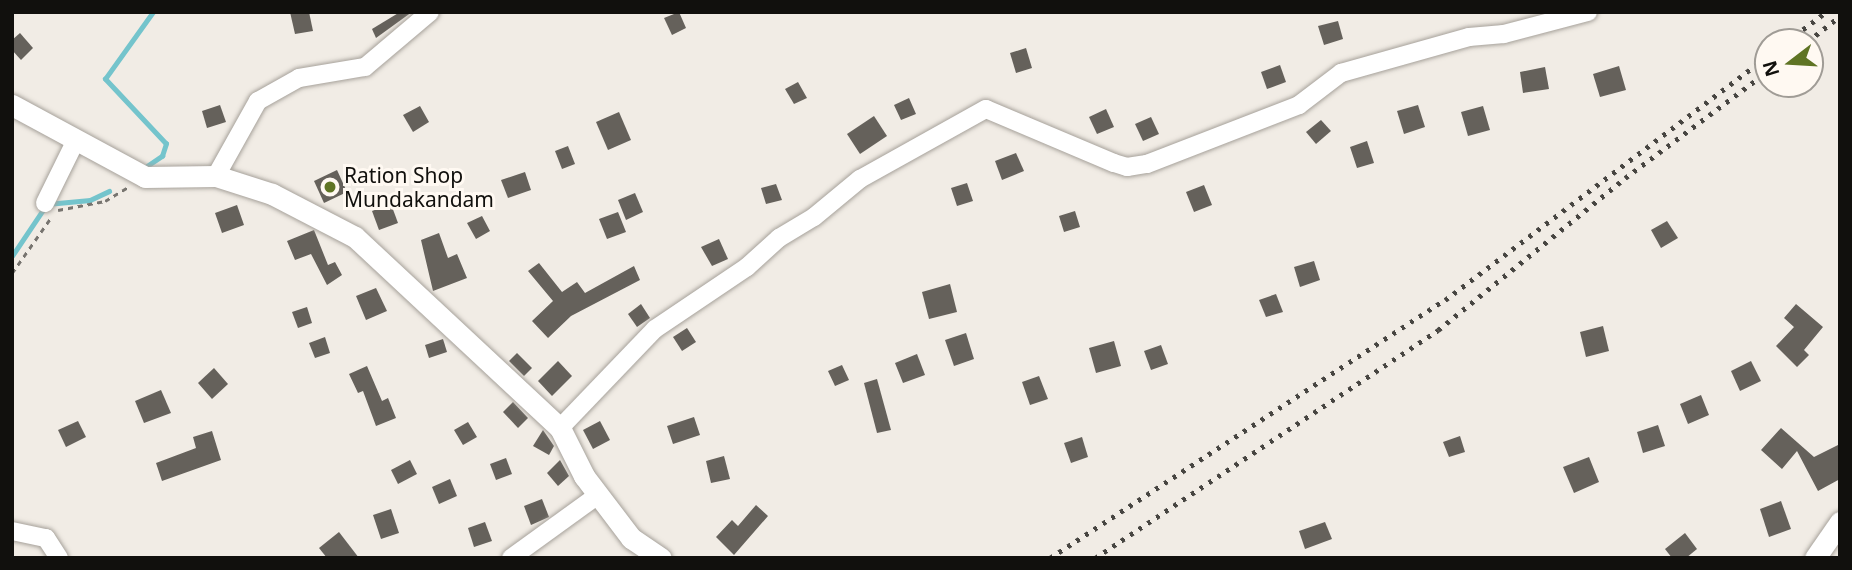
<!DOCTYPE html>
<html>
<head>
<meta charset="utf-8">
<style>
  body { margin:0 }
  #map { position:relative; width:1852px; height:570px; overflow:hidden; background:#f1ece5; font-family:"Noto Sans",sans-serif }
  div>[style] { position:absolute }
  [style*='--x'] { left:calc(var(--x)*1px); top:calc(var(--y)*1px); width:calc(var(--w)*1px); rotate:calc(var(--a)*1deg) }
  .stream>* { height:4.5px; margin:-2.25px; padding:0 2.25px; transform-origin:2.25px; border-radius:2.25px; background:#74c4cc }
  .building>* { inset:0; background:#65615b }
  .path>* { height:2.5px; margin-top:-1.25px; transform-origin:0; background:repeating-linear-gradient(90deg,#77746f 0 5px,transparent 0 10px) }
  .roads { filter:drop-shadow(0 0 2px #a6a19a) drop-shadow(0 0 2px #a6a19a) }
  .minor>* { height:18px; margin:-9px; padding:0 9px; transform-origin:9px; border-radius:9px; background:#fff }
  .tertiary>* { height:21px; margin:-10.5px; padding:0 10.5px; transform-origin:10.5px; border-radius:10.5px; background:#fff }
  .rail>* { height:4.5px; margin-top:-2.25px; transform-origin:0; background:repeating-linear-gradient(90deg,#474541 0 3.5px,transparent 0 10.5px) }
  .dots>* { width:19px; height:19px; translate:-50% -50%; box-sizing:border-box; border:4px solid #fff9f2; border-radius:50% }
  span { translate:-50% -50%; white-space:nowrap; text-align:center; line-height:1.15; -webkit-text-stroke:6px #fff9f2; paint-order:stroke }
  .poi-label { font-size:21px; color:#11100d }
  .left { translate:0 -50%; text-align:left }
  .frame { position:absolute; inset:0; border:14px solid #11100d; pointer-events:none }
  .north { position:absolute; left:1754px; top:28px; width:70px; height:70px; box-sizing:border-box; background:#fff9f2; border:2px solid #a09c96; border-radius:50%; rotate:253deg; font-size:19px; font-weight:700; line-height:28px; text-align:center; color:#11100d }
  .north::after { content:''; display:block; margin:auto; width:24px; height:32px; background:#5f7424; clip-path:polygon(50% 0,100% 100%,50% 72%,0 100%) }
</style>
</head>
<body>
<div id="map">
  <div class="stream">
    <div style="--x:144;--y:168;--w:22;--a:-34"></div>
    <div style="--x:162;--y:156;--w:13;--a:-72"></div>
    <div style="--x:166;--y:144;--w:89;--a:-133.2"></div>
    <div style="--x:105;--y:79;--w:82;--a:-54.4"></div>
    <div style="--x:12;--y:256;--w:63;--a:-56.1"></div>
    <div style="--x:47;--y:204;--w:43;--a:-5.3"></div>
    <div style="--x:90;--y:200;--w:21;--a:-25"></div>
  </div>
  <div class="building">
    <div style="clip-path:polygon(290px 12px,309px 12px,313px 31px,295px 34px)"></div>
    <div style="clip-path:polygon(400px 12px,412px 12px,376px 38px,372px 29px)"></div>
    <div style="clip-path:polygon(679px 12px,686px 28px,672px 35px,664px 18px)"></div>
    <div style="clip-path:polygon(1338px 21px,1343px 39px,1324px 45px,1318px 26px)"></div>
    <div style="clip-path:polygon(20px 33px,33px 48px,21px 60px,12px 50px,12px 40px)"></div>
    <div style="clip-path:polygon(1026px 48px,1032px 68px,1016px 73px,1010px 53px)"></div>
    <div style="clip-path:polygon(1280px 65px,1286px 82px,1267px 89px,1261px 72px)"></div>
    <div style="clip-path:polygon(1619px 66px,1626px 90px,1600px 97px,1593px 74px)"></div>
    <div style="clip-path:polygon(1545px 67px,1549px 89px,1523px 93px,1520px 72px)"></div>
    <div style="clip-path:polygon(798px 82px,807px 98px,794px 104px,785px 89px)"></div>
    <div style="clip-path:polygon(909px 98px,916px 114px,901px 120px,894px 105px)"></div>
    <div style="clip-path:polygon(220px 105px,226px 122px,207px 128px,202px 111px)"></div>
    <div style="clip-path:polygon(1418px 105px,1425px 127px,1404px 134px,1397px 111px)"></div>
    <div style="clip-path:polygon(420px 106px,429px 122px,413px 132px,403px 115px)"></div>
    <div style="clip-path:polygon(1483px 106px,1490px 130px,1468px 136px,1461px 112px)"></div>
    <div style="clip-path:polygon(1106px 109px,1114px 127px,1097px 134px,1089px 117px)"></div>
    <div style="clip-path:polygon(619px 112px,631px 140px,608px 150px,596px 122px)"></div>
    <div style="clip-path:polygon(874px 116px,887px 136px,860px 154px,847px 134px)"></div>
    <div style="clip-path:polygon(1151px 117px,1159px 134px,1143px 141px,1135px 124px)"></div>
    <div style="clip-path:polygon(1321px 120px,1331px 131px,1316px 144px,1306px 132px)"></div>
    <div style="clip-path:polygon(1367px 141px,1374px 163px,1357px 168px,1350px 147px)"></div>
    <div style="clip-path:polygon(568px 146px,575px 164px,562px 169px,555px 151px)"></div>
    <div style="clip-path:polygon(1016px 153px,1024px 171px,1002px 180px,995px 161px)"></div>
    <div style="clip-path:polygon(337px 170px,347px 192px,324px 203px,314px 181px)"></div>
    <div style="clip-path:polygon(525px 172px,531px 190px,508px 198px,501px 180px)"></div>
    <div style="clip-path:polygon(967px 183px,973px 201px,957px 206px,951px 188px)"></div>
    <div style="clip-path:polygon(776px 184px,782px 200px,766px 204px,761px 188px)"></div>
    <div style="clip-path:polygon(1204px 185px,1212px 205px,1194px 212px,1186px 192px)"></div>
    <div style="clip-path:polygon(635px 193px,643px 212px,626px 220px,618px 200px)"></div>
    <div style="clip-path:polygon(391px 204px,398px 223px,379px 230px,372px 211px)"></div>
    <div style="clip-path:polygon(237px 205px,244px 225px,222px 233px,215px 213px)"></div>
    <div style="clip-path:polygon(1075px 211px,1080px 227px,1064px 232px,1059px 216px)"></div>
    <div style="clip-path:polygon(618px 212px,626px 232px,607px 239px,599px 219px)"></div>
    <div style="clip-path:polygon(482px 216px,490px 231px,476px 239px,467px 223px)"></div>
    <div style="clip-path:polygon(1667px 221px,1678px 238px,1661px 248px,1651px 230px)"></div>
    <div style="clip-path:polygon(314px 230px,328px 265px,335px 262px,342px 275px,327px 285px,311px 254px,295px 260px,287px 241px)"></div>
    <div style="clip-path:polygon(439px 233px,448px 258px,457px 254px,467px 278px,433px 291px,421px 240px)"></div>
    <div style="clip-path:polygon(719px 239px,728px 259px,712px 266px,701px 247px)"></div>
    <div style="clip-path:polygon(1314px 261px,1320px 280px,1300px 287px,1294px 267px)"></div>
    <div style="clip-path:polygon(539px 263px,562px 292px,577px 282px,585px 293px,634px 266px,640px 280px,571px 316px,548px 338px,532px 321px,553px 301px,528px 271px)"></div>
    <div style="clip-path:polygon(950px 284px,957px 312px,929px 319px,922px 292px)"></div>
    <div style="clip-path:polygon(376px 288px,387px 311px,366px 320px,356px 296px)"></div>
    <div style="clip-path:polygon(1276px 294px,1283px 312px,1266px 317px,1259px 300px)"></div>
    <div style="clip-path:polygon(641px 304px,650px 318px,637px 327px,628px 314px)"></div>
    <div style="clip-path:polygon(1796px 304px,1823px 327px,1804px 350px,1809px 355px,1797px 367px,1776px 346px,1794px 327px,1784px 318px)"></div>
    <div style="clip-path:polygon(307px 307px,312px 323px,298px 328px,292px 312px)"></div>
    <div style="clip-path:polygon(1603px 326px,1609px 351px,1586px 357px,1580px 332px)"></div>
    <div style="clip-path:polygon(687px 328px,696px 342px,682px 351px,673px 337px)"></div>
    <div style="clip-path:polygon(966px 333px,974px 359px,954px 366px,945px 340px)"></div>
    <div style="clip-path:polygon(325px 337px,330px 353px,315px 358px,309px 343px)"></div>
    <div style="clip-path:polygon(443px 339px,447px 352px,429px 358px,425px 345px)"></div>
    <div style="clip-path:polygon(1114px 341px,1121px 366px,1096px 373px,1089px 348px)"></div>
    <div style="clip-path:polygon(1161px 345px,1168px 364px,1151px 370px,1144px 351px)"></div>
    <div style="clip-path:polygon(517px 353px,532px 368px,524px 376px,509px 361px)"></div>
    <div style="clip-path:polygon(917px 354px,925px 375px,903px 383px,895px 363px)"></div>
    <div style="clip-path:polygon(558px 361px,572px 376px,552px 396px,538px 381px)"></div>
    <div style="clip-path:polygon(1751px 361px,1761px 381px,1740px 391px,1731px 371px)"></div>
    <div style="clip-path:polygon(842px 365px,849px 380px,835px 386px,828px 371px)"></div>
    <div style="clip-path:polygon(367px 366px,382px 401px,388px 398px,396px 418px,376px 426px,363px 391px,358px 393px,349px 374px)"></div>
    <div style="clip-path:polygon(214px 368px,228px 384px,212px 399px,198px 383px)"></div>
    <div style="clip-path:polygon(1039px 376px,1048px 399px,1030px 405px,1022px 382px)"></div>
    <div style="clip-path:polygon(877px 379px,891px 430px,877px 433px,864px 383px)"></div>
    <div style="clip-path:polygon(161px 390px,171px 413px,144px 423px,135px 401px)"></div>
    <div style="clip-path:polygon(1701px 395px,1709px 415px,1688px 424px,1680px 404px)"></div>
    <div style="clip-path:polygon(513px 402px,528px 418px,518px 428px,503px 412px)"></div>
    <div style="clip-path:polygon(694px 417px,700px 435px,673px 444px,667px 426px)"></div>
    <div style="clip-path:polygon(78px 421px,86px 437px,66px 447px,58px 430px)"></div>
    <div style="clip-path:polygon(600px 421px,610px 440px,593px 449px,583px 430px)"></div>
    <div style="clip-path:polygon(468px 422px,477px 437px,463px 445px,454px 430px)"></div>
    <div style="clip-path:polygon(1658px 425px,1665px 446px,1643px 453px,1637px 432px)"></div>
    <div style="clip-path:polygon(1781px 428px,1814px 457px,1840px 444px,1840px 479px,1818px 491px,1797px 451px,1782px 469px,1761px 450px)"></div>
    <div style="clip-path:polygon(543px 430px,554px 446px,549px 455px,533px 446px)"></div>
    <div style="clip-path:polygon(212px 431px,221px 460px,162px 481px,156px 463px,196px 448px,193px 437px)"></div>
    <div style="clip-path:polygon(1460px 436px,1465px 452px,1449px 457px,1443px 442px)"></div>
    <div style="clip-path:polygon(1082px 437px,1088px 457px,1071px 463px,1064px 443px)"></div>
    <div style="clip-path:polygon(724px 456px,730px 479px,711px 483px,706px 461px)"></div>
    <div style="clip-path:polygon(1589px 457px,1599px 482px,1574px 493px,1563px 467px)"></div>
    <div style="clip-path:polygon(506px 458px,512px 474px,496px 480px,490px 464px)"></div>
    <div style="clip-path:polygon(410px 460px,417px 474px,398px 484px,391px 470px)"></div>
    <div style="clip-path:polygon(560px 460px,569px 476px,558px 486px,547px 473px)"></div>
    <div style="clip-path:polygon(450px 479px,457px 496px,439px 504px,432px 487px)"></div>
    <div style="clip-path:polygon(542px 499px,549px 517px,531px 525px,524px 506px)"></div>
    <div style="clip-path:polygon(1781px 501px,1791px 529px,1769px 537px,1760px 509px)"></div>
    <div style="clip-path:polygon(756px 505px,768px 516px,734px 555px,716px 537px,732px 520px,738px 526px)"></div>
    <div style="clip-path:polygon(391px 509px,399px 533px,381px 539px,373px 515px)"></div>
    <div style="clip-path:polygon(485px 522px,492px 541px,474px 547px,468px 528px)"></div>
    <div style="clip-path:polygon(1325px 522px,1332px 539px,1305px 549px,1299px 531px)"></div>
    <div style="clip-path:polygon(339px 532px,359px 558px,327px 558px,319px 548px)"></div>
    <div style="clip-path:polygon(1685px 533px,1697px 549px,1686px 558px,1672px 558px,1665px 549px)"></div>
  </div>
  <div class="path">
    <div style="--x:58;--y:210;--w:48;--a:-10.8"></div>
    <div style="--x:105;--y:201;--w:26;--a:-31"></div>
    <div style="--x:12;--y:273;--w:66;--a:-54.9"></div>
  </div>
  <div class="roads">
    <div class="minor">
      <div style="--x:216;--y:176;--w:86;--a:-60.8"></div>
      <div style="--x:258;--y:101;--w:47;--a:-29.3"></div>
      <div style="--x:299;--y:78;--w:67;--a:-9.5"></div>
      <div style="--x:365;--y:67;--w:85;--a:-40.2"></div>
      <div style="--x:45;--y:203;--w:68;--a:-63.8"></div>
      <div style="--x:560;--y:428;--w:137;--a:-46.2"></div>
      <div style="--x:655;--y:329;--w:111;--a:-34"></div>
      <div style="--x:747;--y:267;--w:43;--a:-42.2"></div>
      <div style="--x:779;--y:238;--w:41;--a:-31"></div>
      <div style="--x:814;--y:217;--w:60;--a:-39.6"></div>
      <div style="--x:860;--y:179;--w:144;--a:-29.1"></div>
      <div style="--x:986;--y:109;--w:139;--a:22.9"></div>
      <div style="--x:1114;--y:163;--w:14;--a:17"></div>
      <div style="--x:1127;--y:167;--w:20;--a:-9"></div>
      <div style="--x:1147;--y:164;--w:163;--a:-21.2"></div>
      <div style="--x:1299;--y:105;--w:53;--a:-37.3"></div>
      <div style="--x:1341;--y:73;--w:133;--a:-15.7"></div>
      <div style="--x:1469;--y:37;--w:35;--a:-5"></div>
      <div style="--x:1504;--y:34;--w:87;--a:-14.7"></div>
      <div style="--x:12;--y:531;--w:35;--a:12"></div>
      <div style="--x:46;--y:538;--w:24;--a:57"></div>
      <div style="--x:511;--y:558;--w:107;--a:-35.9"></div>
    </div>
    <div class="tertiary">
      <div style="--x:12;--y:105;--w:151;--a:28.4"></div>
      <div style="--x:145;--y:177;--w:71;--a:-0.8"></div>
      <div style="--x:216;--y:176;--w:59;--a:17.8"></div>
      <div style="--x:272;--y:194;--w:93;--a:27.4"></div>
      <div style="--x:355;--y:237;--w:280;--a:43"></div>
      <div style="--x:560;--y:428;--w:54;--a:63.4"></div>
      <div style="--x:584;--y:476;--w:78;--a:52.8"></div>
      <div style="--x:631;--y:538;--w:36;--a:34"></div>
      <div style="--x:1815;--y:558;--w:44;--a:-55.2"></div>
    </div>
  </div>
  <div class="rail">
    <div style="--x:1786;--y:42;--w:50;--a:-36.9"></div>
    <div style="--x:1807;--y:42;--w:42;--a:-38.2"></div>
    <div style="--x:1050;--y:558;--w:472;--a:-33.2"></div>
    <div style="--x:1445;--y:300;--w:405;--a:-37.1"></div>
    <div style="--x:1095;--y:558;--w:412;--a:-33.6"></div>
    <div style="--x:1438;--y:330;--w:241;--a:-39.1"></div>
    <div style="--x:1625;--y:178;--w:179;--a:-36.8"></div>
  </div>
  <div class="dots">
    <div style="left:330px;top:187px;background:#5f7424"></div>
  </div>
  <div class="poi-label">
    <span class="left" style="left:344px;top:187px">Ration Shop<br>Mundakandam</span>
  </div>
  <div class="frame"></div>
  <div class="north">N</div>
</div>
</body>
</html>
